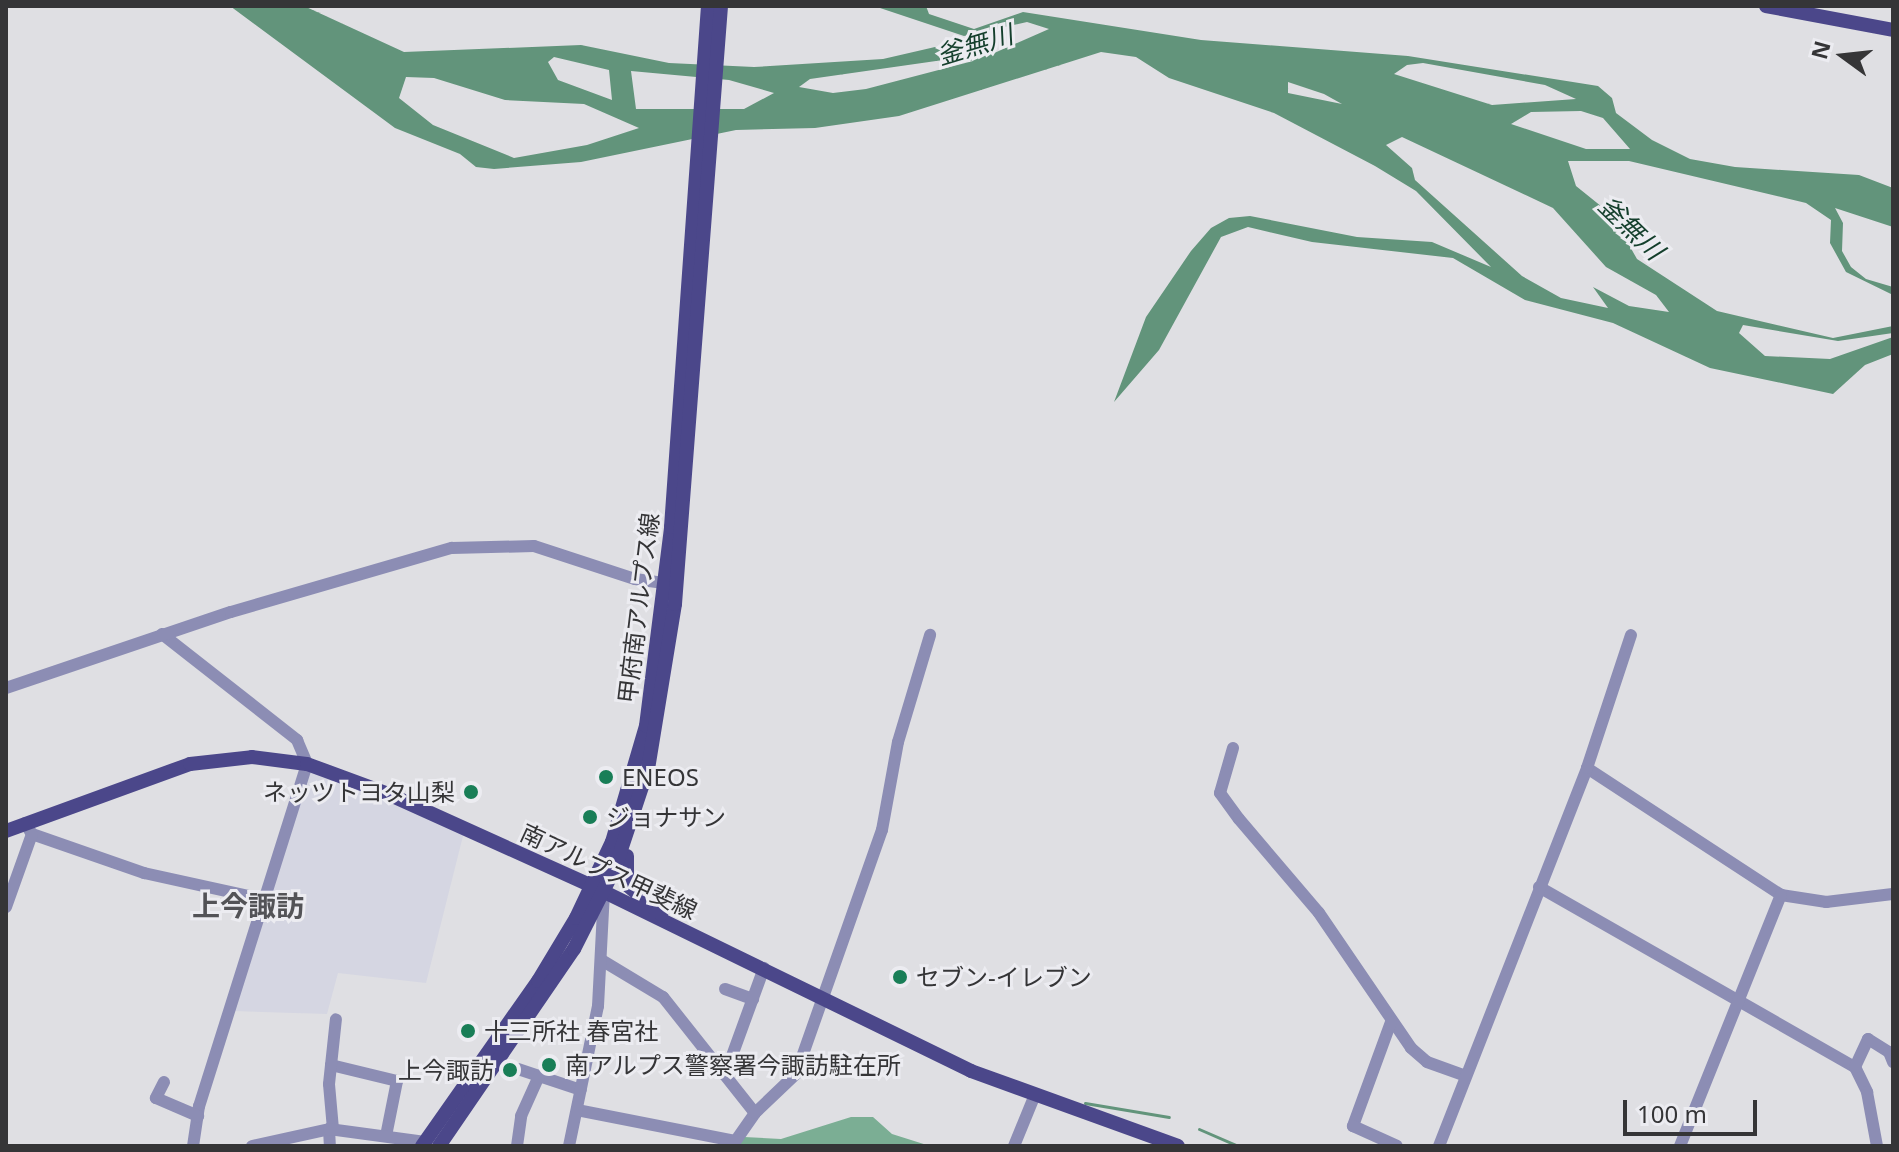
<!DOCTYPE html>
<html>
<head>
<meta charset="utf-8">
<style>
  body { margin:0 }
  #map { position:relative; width:1899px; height:1152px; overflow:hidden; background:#dfdfe3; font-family:"Noto Sans","Noto Sans JP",sans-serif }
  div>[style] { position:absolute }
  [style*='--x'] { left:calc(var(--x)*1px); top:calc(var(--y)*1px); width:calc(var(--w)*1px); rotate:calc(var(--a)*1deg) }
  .built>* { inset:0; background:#d5d6e2 }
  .forest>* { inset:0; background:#7bae94 }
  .water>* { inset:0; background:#62947b }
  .stream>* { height:3px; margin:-1.5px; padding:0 1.5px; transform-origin:1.5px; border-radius:1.5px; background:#62947b }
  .minor>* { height:12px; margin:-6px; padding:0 6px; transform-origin:6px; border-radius:6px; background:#8c8db4 }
  .major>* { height:14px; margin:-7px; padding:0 7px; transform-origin:7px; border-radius:7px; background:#4b478a }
  .dots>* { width:22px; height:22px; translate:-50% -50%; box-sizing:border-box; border:4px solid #ececf1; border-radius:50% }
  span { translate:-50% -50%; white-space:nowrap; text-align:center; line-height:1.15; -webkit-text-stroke:6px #ececf1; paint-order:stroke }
  .street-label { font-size:24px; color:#353537 }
  .poi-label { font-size:24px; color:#353537 }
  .left { translate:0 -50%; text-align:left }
  .right { translate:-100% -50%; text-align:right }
  .water-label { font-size:26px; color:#143f2c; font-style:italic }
  .quarter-label { font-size:28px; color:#535357; font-weight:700 }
  .frame { position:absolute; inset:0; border:8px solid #353537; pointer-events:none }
  .north { position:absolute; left:1803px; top:16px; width:80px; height:80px; -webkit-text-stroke:6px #ececf1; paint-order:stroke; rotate:285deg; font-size:22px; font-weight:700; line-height:32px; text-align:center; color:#353537 }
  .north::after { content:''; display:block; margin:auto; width:28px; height:36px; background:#353537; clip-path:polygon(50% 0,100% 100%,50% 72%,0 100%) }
  .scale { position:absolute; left:1623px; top:1100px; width:134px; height:36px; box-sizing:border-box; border:4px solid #353537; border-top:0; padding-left:10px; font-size:24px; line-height:28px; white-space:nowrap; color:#353537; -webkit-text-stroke:6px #ececf1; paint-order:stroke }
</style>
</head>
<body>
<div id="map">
  <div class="built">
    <div style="clip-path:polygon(307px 764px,465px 828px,426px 983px,338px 973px,327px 1014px,233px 1011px)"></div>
  </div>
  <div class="forest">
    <div style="clip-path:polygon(851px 1117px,873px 1117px,892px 1134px,930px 1146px,737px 1146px,744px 1137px,781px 1139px)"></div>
  </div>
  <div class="water">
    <div style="clip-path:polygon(evenodd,230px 6px,304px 6px,404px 52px,581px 45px,669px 63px,754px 67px,883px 59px,935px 47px,992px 54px,1049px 29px,1027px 22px,964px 36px,874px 6px,926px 6px,929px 14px,974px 29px,1023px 12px,1201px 40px,1408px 56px,1598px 86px,1612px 98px,1616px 113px,1652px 140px,1690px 159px,1735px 167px,1859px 175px,1893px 188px,1893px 227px,1835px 208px,1843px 223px,1842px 251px,1851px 267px,1866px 279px,1893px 287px,1893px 295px,1846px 272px,1830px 243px,1831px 220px,1806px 203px,1629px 161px,1568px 161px,1576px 186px,1612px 215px,1637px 259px,1717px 311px,1833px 338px,1893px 326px,1893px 333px,1838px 341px,1743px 325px,1739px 333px,1765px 356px,1830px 359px,1893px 337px,1893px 354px,1865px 365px,1833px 394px,1710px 368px,1613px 323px,1525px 300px,1453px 258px,1312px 242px,1248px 227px,1221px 237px,1159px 350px,1114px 402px,1146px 317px,1191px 251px,1211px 228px,1229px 218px,1250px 216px,1357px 237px,1432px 242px,1491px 267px,1416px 191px,1375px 166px,1274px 113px,1169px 78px,1136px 57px,1101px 52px,899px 116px,815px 128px,736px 130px,581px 162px,494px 169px,476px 167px,460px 154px,395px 128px,230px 6px,554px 57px,609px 70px,612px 100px,558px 80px,548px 62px,554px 57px,230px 6px,950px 59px,973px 61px,866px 89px,833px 93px,799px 87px,810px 79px,950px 59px,230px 6px,1423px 63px,1545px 85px,1576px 99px,1492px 105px,1394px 74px,1407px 65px,1423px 63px,230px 6px,631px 71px,729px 80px,774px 93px,744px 109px,636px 109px,631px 71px,230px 6px,406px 77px,434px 78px,505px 100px,584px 104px,639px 128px,587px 145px,514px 158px,433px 125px,399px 98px,406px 77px,230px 6px,1288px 82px,1324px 94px,1342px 104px,1288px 93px,1288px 82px,230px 6px,1581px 111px,1603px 118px,1630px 149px,1586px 149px,1511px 124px,1531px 112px,1581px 111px,230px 6px,1402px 137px,1553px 208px,1606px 267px,1656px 295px,1669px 312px,1629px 306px,1593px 287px,1608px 308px,1561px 298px,1522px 276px,1415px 180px,1412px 168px,1386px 145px,1402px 137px)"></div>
  </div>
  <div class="stream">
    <div style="--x:1085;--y:1103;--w:85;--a:9.5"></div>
    <div style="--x:1199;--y:1129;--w:43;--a:23.6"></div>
  </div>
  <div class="minor">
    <div style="--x:162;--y:634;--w:172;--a:38.1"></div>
    <div style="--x:297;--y:740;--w:26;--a:67"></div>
    <div style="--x:307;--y:764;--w:359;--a:107.5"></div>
    <div style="--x:199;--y:1106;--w:40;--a:98.5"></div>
    <div style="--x:6;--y:688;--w:237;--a:-18.7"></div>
    <div style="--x:231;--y:612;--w:230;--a:-16.2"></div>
    <div style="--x:452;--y:548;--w:82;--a:-1.4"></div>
    <div style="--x:534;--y:546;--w:106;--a:18.1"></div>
    <div style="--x:635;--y:579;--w:36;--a:8"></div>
    <div style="--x:1233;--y:748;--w:47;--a:106.1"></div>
    <div style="--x:1220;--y:793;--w:32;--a:54"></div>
    <div style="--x:1239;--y:819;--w:123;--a:49.6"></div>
    <div style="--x:1319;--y:913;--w:163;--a:55.7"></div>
    <div style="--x:1411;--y:1048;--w:21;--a:41"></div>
    <div style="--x:1427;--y:1062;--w:41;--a:19.7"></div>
    <div style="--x:1587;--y:768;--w:232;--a:33.2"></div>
    <div style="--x:1781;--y:895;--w:46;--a:8.8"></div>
    <div style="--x:1826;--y:902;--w:67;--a:-6.8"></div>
    <div style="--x:25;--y:823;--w:13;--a:58"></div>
    <div style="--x:32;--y:834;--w:119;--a:19.2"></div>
    <div style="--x:144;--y:873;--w:121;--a:12.4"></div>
    <div style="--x:1539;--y:887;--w:364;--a:29.7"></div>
    <div style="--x:1855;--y:1067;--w:28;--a:64"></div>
    <div style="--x:1867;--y:1092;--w:55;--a:79.5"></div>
    <div style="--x:6;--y:907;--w:77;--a:-70.4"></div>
    <div style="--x:603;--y:961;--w:70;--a:31"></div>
    <div style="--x:663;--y:997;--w:148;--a:51.6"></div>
    <div style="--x:725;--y:989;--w:30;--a:20"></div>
    <div style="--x:1391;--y:1022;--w:111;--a:110.1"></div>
    <div style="--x:1353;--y:1126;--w:48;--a:24.4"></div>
    <div style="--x:331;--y:1065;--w:68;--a:13.6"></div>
    <div style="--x:397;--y:1081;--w:56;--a:101.3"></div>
    <div style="--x:1855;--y:1067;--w:31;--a:-65"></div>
    <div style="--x:1868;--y:1039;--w:25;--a:32"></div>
    <div style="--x:1889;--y:1052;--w:11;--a:68"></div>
    <div style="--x:518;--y:1069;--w:66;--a:18.4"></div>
    <div style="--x:725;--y:1075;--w:114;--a:-70"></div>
    <div style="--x:164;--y:1082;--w:18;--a:117"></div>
    <div style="--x:156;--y:1098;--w:46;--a:23.2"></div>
    <div style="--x:577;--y:1110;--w:161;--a:11.1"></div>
    <div style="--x:329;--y:1129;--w:17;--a:87"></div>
    <div style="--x:333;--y:1129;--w:45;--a:-95.1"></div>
    <div style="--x:329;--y:1084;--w:65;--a:-83.9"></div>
    <div style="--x:252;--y:1146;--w:79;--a:-12.4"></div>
    <div style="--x:329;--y:1129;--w:97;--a:7.7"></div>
    <div style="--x:517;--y:1146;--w:30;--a:-82"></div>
    <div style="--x:521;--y:1116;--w:44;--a:-65.8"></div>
    <div style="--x:569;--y:1146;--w:143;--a:-78.3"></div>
    <div style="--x:598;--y:1006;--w:114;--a:-87"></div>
    <div style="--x:732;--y:1146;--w:40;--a:-55.1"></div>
    <div style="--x:755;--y:1113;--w:57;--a:-43.6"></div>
    <div style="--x:796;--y:1074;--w:259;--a:-70.6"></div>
    <div style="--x:882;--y:830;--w:89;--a:-79.7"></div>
    <div style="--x:898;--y:742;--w:112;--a:-73.3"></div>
    <div style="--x:1014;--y:1146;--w:53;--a:-67.8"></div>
    <div style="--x:1439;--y:1146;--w:406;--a:-68.6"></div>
    <div style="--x:1587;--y:768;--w:140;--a:-71.7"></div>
    <div style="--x:1680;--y:1146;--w:271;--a:-68.1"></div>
  </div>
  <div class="major">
    <div style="--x:1766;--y:6;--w:129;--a:10.7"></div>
    <div style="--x:6;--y:831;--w:196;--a:-20"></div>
    <div style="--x:190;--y:764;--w:62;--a:-6.4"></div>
    <div style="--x:252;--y:757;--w:55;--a:7.3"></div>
    <div style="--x:307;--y:764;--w:84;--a:20.2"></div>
    <div style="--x:386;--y:793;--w:226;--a:24.3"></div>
    <div style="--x:592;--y:886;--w:422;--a:26"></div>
    <div style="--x:971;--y:1071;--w:220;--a:19.9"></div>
    <div style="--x:627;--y:856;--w:29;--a:90"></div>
    <div style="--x:627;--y:885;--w:45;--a:40.5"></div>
    <div style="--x:422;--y:1146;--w:202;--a:-54.9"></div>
    <div style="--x:538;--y:981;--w:74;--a:-58.9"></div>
    <div style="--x:576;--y:918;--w:84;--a:-64.7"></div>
    <div style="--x:612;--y:842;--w:121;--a:-73.7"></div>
    <div style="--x:646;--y:726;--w:201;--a:-82.8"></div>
    <div style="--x:671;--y:527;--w:522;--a:-85.94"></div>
    <div style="--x:439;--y:1146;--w:239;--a:-55.6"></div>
    <div style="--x:574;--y:949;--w:91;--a:-63.2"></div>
    <div style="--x:615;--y:868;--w:104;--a:-71.6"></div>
    <div style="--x:648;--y:769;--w:167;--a:-80.7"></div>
    <div style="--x:675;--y:604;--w:600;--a:-85.6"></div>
  </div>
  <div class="dots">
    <div style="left:606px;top:777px;background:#197e57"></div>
    <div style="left:471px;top:792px;background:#197e57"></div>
    <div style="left:590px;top:817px;background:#197e57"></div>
    <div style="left:900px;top:977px;background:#197e57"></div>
    <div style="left:468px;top:1031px;background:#197e57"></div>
    <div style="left:549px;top:1065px;background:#197e57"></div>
    <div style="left:510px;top:1070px;background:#197e57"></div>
  </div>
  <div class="street-label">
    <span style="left:638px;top:608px;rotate:-83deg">甲府南アルプス線</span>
    <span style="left:609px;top:871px;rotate:25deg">南アルプス甲斐線</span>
  </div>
  <div class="poi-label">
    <span class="left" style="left:622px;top:777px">ENEOS</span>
    <span class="right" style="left:455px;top:792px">ネッツトヨタ山梨</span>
    <span class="left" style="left:606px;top:817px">ジョナサン</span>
    <span class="left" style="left:916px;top:977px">セブン-イレブン</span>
    <span class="left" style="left:484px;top:1031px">十三所社 春宮社</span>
    <span class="left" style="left:565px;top:1065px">南アルプス警察署今諏訪駐在所</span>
    <span class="right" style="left:494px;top:1070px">上今諏訪</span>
  </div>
  <div class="water-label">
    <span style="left:975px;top:45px;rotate:-17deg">釜無川</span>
    <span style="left:1631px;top:228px;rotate:44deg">釜無川</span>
  </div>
  <div class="quarter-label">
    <span style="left:248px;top:905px">上今諏訪</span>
  </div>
  <div class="frame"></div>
  <div class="north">N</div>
  <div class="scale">100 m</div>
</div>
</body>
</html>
